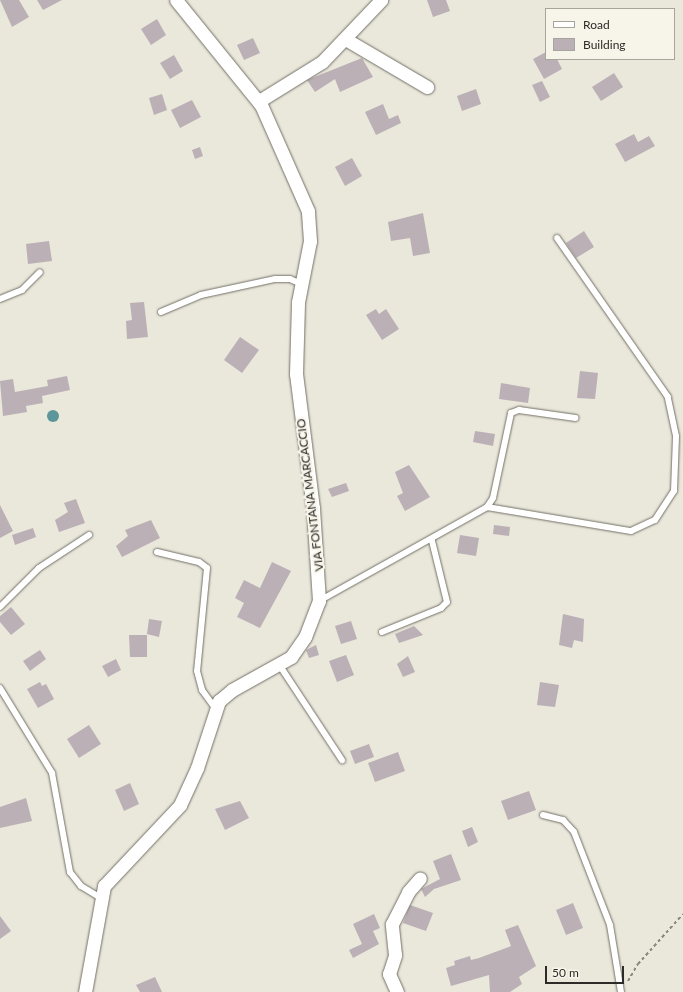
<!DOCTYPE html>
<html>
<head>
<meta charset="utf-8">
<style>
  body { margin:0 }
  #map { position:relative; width:683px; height:992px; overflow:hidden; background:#eae7db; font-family:Lato,sans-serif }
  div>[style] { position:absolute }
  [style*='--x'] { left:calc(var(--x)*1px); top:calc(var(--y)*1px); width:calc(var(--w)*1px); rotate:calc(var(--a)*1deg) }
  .water>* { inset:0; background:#5c969a }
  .round { border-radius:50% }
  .building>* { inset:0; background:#bbb0b6 }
  .path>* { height:2px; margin-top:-1px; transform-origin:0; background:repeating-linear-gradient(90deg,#88867e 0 3px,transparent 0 6px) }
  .roads { filter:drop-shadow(0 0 1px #737066) drop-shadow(0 0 1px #737066) }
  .lane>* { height:6px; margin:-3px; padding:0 3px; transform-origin:3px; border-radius:3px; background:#fff }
  .street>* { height:13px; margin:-6.5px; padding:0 6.5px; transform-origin:6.5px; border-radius:6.5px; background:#fff }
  span { translate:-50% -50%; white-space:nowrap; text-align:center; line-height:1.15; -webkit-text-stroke:4px #f7f4e9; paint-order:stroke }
  .street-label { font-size:12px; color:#2c2b27 }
  .legend { position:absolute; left:545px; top:8px; width:130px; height:52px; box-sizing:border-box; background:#f7f4e9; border:1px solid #a6a49b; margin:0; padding:5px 7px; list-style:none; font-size:12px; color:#2c2b27 }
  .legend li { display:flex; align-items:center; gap:8px; height:20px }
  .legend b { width:20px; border:1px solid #a6a49b }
  .scale { position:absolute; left:545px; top:966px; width:79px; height:18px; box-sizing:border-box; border:2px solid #2c2b27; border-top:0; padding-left:5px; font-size:12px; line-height:14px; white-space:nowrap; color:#2c2b27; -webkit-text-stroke:3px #f7f4e9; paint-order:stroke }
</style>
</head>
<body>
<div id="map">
  <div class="water">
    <div class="round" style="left:47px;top:410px;width:12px;height:12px"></div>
  </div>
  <div class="building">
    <div style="clip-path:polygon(0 0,19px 0,29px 17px,12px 27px)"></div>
    <div style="clip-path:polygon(37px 0,62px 0,43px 10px)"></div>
    <div style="clip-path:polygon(427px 0,446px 0,450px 11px,433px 17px)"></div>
    <div style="clip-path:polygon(157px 19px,166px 35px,151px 45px,141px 29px)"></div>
    <div style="clip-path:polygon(253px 38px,260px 53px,244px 60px,237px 45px)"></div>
    <div style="clip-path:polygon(546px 52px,546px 59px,557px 59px,562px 69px,544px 79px,533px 59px)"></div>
    <div style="clip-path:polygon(174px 55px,183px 71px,170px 79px,160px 63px)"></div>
    <div style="clip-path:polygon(362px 58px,373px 77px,340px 92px,335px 79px,315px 92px,307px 80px)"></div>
    <div style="clip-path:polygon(614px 73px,623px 87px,601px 101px,592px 87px)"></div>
    <div style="clip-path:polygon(542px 81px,550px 97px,540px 102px,532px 85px)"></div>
    <div style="clip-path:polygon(476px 89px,481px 104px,462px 111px,457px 96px)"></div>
    <div style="clip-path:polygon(162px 94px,167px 110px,154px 115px,149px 98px)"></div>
    <div style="clip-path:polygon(192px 100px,201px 117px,180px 128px,171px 110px)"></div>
    <div style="clip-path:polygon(383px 104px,389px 119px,398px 115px,401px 123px,376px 135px,365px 112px)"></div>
    <div style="clip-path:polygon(634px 134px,638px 142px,649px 136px,655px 146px,625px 162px,615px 144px)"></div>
    <div style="clip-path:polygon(200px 147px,203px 156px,195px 159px,192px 150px)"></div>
    <div style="clip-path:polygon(352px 158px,362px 176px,345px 186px,335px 167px)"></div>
    <div style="clip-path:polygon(423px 213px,430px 253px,413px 256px,410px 238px,391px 241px,388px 222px)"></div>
    <div style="clip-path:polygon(584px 231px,594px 247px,576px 258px,566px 243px)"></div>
    <div style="clip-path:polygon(49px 241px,52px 261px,28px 264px,26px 244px)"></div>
    <div style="clip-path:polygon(144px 302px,148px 337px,127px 339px,126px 321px,132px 320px,130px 303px)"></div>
    <div style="clip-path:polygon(376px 309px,379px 314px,386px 309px,399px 329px,382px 340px,366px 315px)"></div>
    <div style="clip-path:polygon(240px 337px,259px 350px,242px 373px,224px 360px)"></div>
    <div style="clip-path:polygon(580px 371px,598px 373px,595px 399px,577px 398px)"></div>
    <div style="clip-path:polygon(67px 376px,70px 390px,42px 396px,43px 403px,26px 406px,27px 412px,3px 416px,0 381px,13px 379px,15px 392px,48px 386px,47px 380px)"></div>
    <div style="clip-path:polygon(501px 383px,530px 388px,528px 403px,499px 399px)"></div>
    <div style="clip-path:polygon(475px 431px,495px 434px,493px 446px,473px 442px)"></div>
    <div style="clip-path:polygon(409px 465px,430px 497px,405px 511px,397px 496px,403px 493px,395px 472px)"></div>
    <div style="clip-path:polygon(346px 483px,349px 491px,332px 497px,328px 489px)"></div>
    <div style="clip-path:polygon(76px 499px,85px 523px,59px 532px,55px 520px,68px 512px,64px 503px)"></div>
    <div style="clip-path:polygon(0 505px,13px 531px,0 538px)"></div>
    <div style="clip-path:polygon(151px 520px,160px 538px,122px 557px,116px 546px,128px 536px,125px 530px)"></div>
    <div style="clip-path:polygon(494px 525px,510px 527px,509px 536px,493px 534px)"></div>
    <div style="clip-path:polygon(33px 528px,36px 537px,15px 545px,12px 535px)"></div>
    <div style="clip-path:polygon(460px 535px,479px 538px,476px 556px,457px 553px)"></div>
    <div style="clip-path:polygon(272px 562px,291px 571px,260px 628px,237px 617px,244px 603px,235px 598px,244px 580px,260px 588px)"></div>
    <div style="clip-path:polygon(11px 607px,25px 624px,11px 635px,0 622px,0 616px)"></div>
    <div style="clip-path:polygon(563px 614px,584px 619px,583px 642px,574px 640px,572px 648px,559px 645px)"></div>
    <div style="clip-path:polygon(149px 619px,162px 621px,159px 637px,147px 634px)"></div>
    <div style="clip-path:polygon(351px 621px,357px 639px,341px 644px,335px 626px)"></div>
    <div style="clip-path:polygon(414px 626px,423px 635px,399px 643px,395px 634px)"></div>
    <div style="clip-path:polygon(129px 635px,147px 635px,147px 657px,130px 657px)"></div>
    <div style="clip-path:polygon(316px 645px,319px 655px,309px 658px,306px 650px)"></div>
    <div style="clip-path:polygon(40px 650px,46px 659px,30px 671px,23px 661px)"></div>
    <div style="clip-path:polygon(346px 655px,354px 675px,337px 682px,329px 661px)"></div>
    <div style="clip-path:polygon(408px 656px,415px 672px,403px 677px,397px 664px)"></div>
    <div style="clip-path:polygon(116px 659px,121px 670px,108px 677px,102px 666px)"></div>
    <div style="clip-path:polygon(40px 682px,42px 686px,46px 684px,54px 699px,38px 708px,27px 689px)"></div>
    <div style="clip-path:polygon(540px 682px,559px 685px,555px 707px,537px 705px)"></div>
    <div style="clip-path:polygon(89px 725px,101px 744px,79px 758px,67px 739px)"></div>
    <div style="clip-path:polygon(369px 744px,374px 757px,355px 764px,350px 751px)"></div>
    <div style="clip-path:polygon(398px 752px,405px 771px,375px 782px,368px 763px)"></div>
    <div style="clip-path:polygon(130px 783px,139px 804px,124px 811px,115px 790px)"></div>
    <div style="clip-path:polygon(529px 791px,536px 810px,508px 820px,501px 801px)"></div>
    <div style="clip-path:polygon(26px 798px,32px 821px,0 828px,0 807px)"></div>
    <div style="clip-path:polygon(240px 801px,249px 818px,225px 830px,215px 809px)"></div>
    <div style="clip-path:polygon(472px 827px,478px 842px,468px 847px,462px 831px)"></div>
    <div style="clip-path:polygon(451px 854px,461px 880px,434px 889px,425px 897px,421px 889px,440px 879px,433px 861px)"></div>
    <div style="clip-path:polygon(573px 903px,583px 928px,566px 935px,556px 910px)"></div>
    <div style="clip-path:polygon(410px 905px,433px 913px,426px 931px,403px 923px)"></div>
    <div style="clip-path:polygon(374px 914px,380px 928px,373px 931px,379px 944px,353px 958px,349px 950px,362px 944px,353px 924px)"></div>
    <div style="clip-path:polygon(0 916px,11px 931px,0 939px)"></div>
    <div style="clip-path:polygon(518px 925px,536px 966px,519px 977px,522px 984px,510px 992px,490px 992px,489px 975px,451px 986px,446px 968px,455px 965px,454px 961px,470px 956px,471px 960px,479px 958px,511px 946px,505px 930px)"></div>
    <div style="clip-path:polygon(155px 977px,162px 992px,140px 992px,136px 985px)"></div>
  </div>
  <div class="path">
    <div style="--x:628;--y:981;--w:20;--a:-60"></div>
    <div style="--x:638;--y:964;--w:67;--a:-48"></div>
  </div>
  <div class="roads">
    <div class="lane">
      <div style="--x:0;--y:299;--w:24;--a:-22"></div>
      <div style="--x:22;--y:290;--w:25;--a:-45"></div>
      <div style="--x:161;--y:312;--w:43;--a:-23"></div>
      <div style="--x:201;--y:295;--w:76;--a:-12.2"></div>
      <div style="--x:275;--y:279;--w:15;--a:0"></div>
      <div style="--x:290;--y:279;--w:12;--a:24"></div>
      <div style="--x:487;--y:507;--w:146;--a:9.5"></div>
      <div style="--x:631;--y:531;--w:26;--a:-25"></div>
      <div style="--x:655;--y:520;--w:35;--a:-57"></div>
      <div style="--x:674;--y:491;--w:55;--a:-87.9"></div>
      <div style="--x:676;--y:436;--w:40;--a:-102"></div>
      <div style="--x:668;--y:397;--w:194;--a:-124.9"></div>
      <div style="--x:157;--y:552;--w:43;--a:13.4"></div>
      <div style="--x:199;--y:562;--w:10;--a:37"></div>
      <div style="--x:207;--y:568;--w:103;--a:95.5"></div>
      <div style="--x:197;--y:671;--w:20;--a:75"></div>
      <div style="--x:202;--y:690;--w:22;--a:54"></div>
      <div style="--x:319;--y:601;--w:193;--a:-29.2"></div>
      <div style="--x:487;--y:507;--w:11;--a:-56"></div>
      <div style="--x:493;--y:498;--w:87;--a:-78"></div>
      <div style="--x:511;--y:413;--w:9;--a:-21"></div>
      <div style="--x:519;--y:410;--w:57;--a:8.1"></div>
      <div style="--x:0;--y:607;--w:55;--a:-45"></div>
      <div style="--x:39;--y:568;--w:60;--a:-33.4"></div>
      <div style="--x:382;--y:632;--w:64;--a:-22.1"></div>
      <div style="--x:441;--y:608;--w:8;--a:-45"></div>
      <div style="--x:447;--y:602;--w:63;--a:-103.8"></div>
      <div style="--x:280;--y:666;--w:113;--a:56.6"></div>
      <div style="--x:0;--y:688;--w:100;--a:58.5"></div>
      <div style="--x:52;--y:773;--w:101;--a:79.7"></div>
      <div style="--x:70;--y:872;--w:18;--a:52"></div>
      <div style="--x:81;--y:886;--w:23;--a:31"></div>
      <div style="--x:543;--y:815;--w:21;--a:14"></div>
      <div style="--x:563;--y:820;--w:16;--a:47"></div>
      <div style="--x:574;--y:832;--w:100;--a:68.8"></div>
      <div style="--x:610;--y:925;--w:68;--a:80.7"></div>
    </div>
    <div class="street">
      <div style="--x:347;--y:40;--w:93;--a:30.4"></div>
      <div style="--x:259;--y:101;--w:74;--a:-31.8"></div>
      <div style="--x:322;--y:62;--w:86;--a:-46.4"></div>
      <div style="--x:85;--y:992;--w:108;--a:-79.8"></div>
      <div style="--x:104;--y:886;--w:111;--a:-46.8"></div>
      <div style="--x:180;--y:805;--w:41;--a:-65.3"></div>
      <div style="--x:197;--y:768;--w:71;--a:-71.8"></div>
      <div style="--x:219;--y:701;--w:17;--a:-40"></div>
      <div style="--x:232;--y:690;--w:68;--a:-29.2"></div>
      <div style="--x:291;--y:657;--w:24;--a:-55"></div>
      <div style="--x:305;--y:637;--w:39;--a:-69"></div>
      <div style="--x:319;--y:601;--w:93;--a:-93.7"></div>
      <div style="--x:313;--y:508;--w:135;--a:-97.2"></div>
      <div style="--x:296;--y:374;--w:72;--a:-88.4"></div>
      <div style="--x:298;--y:302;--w:62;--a:-78.9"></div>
      <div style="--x:310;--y:241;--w:30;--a:-94"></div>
      <div style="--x:308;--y:211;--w:116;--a:-113.9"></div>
      <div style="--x:261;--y:105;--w:135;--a:-129"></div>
      <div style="--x:397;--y:992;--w:20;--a:-114"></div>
      <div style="--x:389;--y:974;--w:20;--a:-72"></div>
      <div style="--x:395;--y:955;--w:31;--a:-96"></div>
      <div style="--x:392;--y:924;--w:36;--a:-63"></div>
      <div style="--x:408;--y:892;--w:18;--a:-49"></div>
    </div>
  </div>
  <div class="street-label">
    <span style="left:310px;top:495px;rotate:-97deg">VIA FONTANA MARCACCIO</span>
  </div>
  <ul class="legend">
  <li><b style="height:5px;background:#fff"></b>Road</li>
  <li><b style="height:11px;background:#bbb0b6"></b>Building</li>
  </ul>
  <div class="scale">50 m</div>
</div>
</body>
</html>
